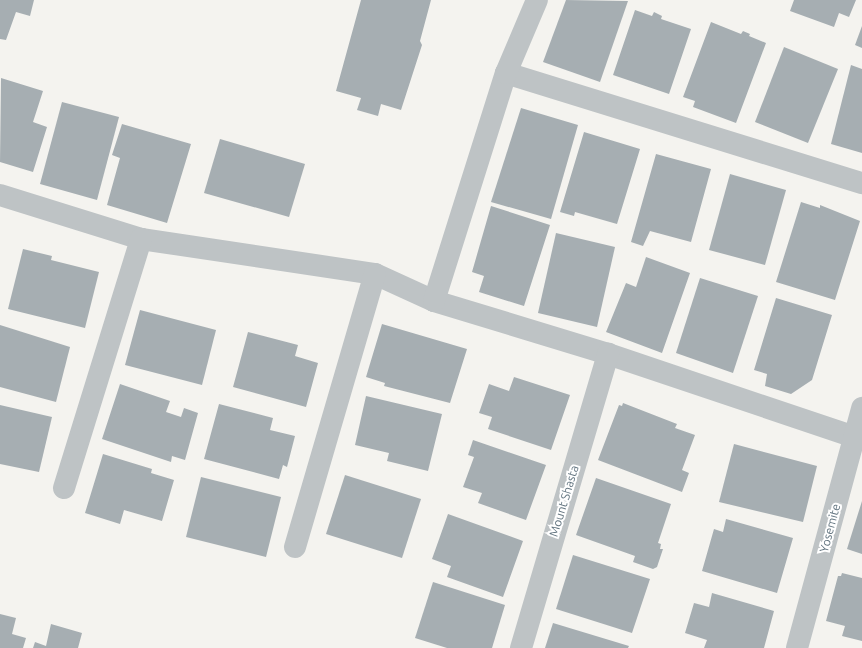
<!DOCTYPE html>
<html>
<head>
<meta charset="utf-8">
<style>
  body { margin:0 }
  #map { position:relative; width:862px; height:648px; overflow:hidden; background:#f4f3ef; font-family:Ubuntu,sans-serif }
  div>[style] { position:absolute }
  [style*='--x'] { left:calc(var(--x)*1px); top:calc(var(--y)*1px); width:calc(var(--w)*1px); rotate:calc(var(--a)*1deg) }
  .building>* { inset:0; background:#a6aeb2 }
  .minor>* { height:22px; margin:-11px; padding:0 11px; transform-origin:11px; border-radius:11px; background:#bec3c5 }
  span { translate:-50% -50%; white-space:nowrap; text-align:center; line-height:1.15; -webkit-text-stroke:4px #fff; paint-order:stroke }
  .street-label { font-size:12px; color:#637580 }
</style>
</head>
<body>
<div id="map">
  <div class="building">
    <div style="clip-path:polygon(0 0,34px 0,30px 16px,16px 12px,6px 40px,0 39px)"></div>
    <div style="clip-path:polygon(361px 0,431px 0,420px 41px,422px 45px,401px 110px,381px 104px,378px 116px,357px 110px,361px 98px,336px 91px)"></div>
    <div style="clip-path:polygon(566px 0,628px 1px,600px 82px,543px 62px)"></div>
    <div style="clip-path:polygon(794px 0,856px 0,849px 17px,839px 13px,834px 27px,790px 11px)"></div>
    <div style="clip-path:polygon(635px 10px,652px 16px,654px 12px,662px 16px,661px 19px,691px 29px,669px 94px,613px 75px)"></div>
    <div style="clip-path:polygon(711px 22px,741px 34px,743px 31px,750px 34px,749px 36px,766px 43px,736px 123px,693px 107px,695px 101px,683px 97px)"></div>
    <div style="clip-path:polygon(862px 26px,862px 48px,855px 45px)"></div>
    <div style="clip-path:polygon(784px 47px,838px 69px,808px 143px,755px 122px)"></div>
    <div style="clip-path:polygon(851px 65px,862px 69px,862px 153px,831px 144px)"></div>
    <div style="clip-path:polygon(1px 78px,43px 91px,33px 122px,47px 127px,33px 172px,0 162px)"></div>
    <div style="clip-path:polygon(62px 102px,119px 117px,97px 200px,40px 184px)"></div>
    <div style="clip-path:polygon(521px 108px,578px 125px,551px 219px,491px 202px)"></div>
    <div style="clip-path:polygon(122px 124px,191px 144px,167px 223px,107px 205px,120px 158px,112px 155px)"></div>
    <div style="clip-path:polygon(584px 132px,640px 149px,617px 224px,575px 212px,574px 216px,560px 212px)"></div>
    <div style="clip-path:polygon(220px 139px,305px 164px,289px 217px,204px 193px)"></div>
    <div style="clip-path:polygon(656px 154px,711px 169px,691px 242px,650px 231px,643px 246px,631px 242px)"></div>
    <div style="clip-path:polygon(730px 174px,786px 190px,765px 265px,709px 250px)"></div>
    <div style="clip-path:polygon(801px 202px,820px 208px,820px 205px,860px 221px,835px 300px,776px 282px)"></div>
    <div style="clip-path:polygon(491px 206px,550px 225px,524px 306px,479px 292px,484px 276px,472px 272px)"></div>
    <div style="clip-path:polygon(556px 233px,615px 247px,597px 327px,538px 313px)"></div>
    <div style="clip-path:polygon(23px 249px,52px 256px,51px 260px,99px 272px,85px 328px,8px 309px)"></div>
    <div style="clip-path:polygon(646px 257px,690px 273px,662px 353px,606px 332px,626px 283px,636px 287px)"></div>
    <div style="clip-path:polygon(700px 278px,758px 296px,733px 373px,676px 353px)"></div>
    <div style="clip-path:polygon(776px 298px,832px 315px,812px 380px,791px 394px,765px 386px,767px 374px,754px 370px)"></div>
    <div style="clip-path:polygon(140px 310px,216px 330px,202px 385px,125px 365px)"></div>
    <div style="clip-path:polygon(382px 324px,467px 349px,450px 403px,384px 386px,385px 383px,366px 377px)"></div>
    <div style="clip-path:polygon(0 325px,70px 347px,56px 402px,0 387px)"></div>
    <div style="clip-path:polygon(248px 332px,298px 345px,295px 356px,318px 363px,306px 407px,233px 387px)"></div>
    <div style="clip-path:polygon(514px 377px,570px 395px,551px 450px,488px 429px,492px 417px,479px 413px,489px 384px,509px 391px)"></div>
    <div style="clip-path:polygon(120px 384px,170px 401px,166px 412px,181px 417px,184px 408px,198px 413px,185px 460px,172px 456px,171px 462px,102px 439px)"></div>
    <div style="clip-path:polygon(366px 396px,442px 414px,428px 471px,387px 461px,389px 453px,355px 445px)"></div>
    <div style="clip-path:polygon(623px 403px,677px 424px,675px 428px,695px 435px,682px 470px,689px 473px,682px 492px,598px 460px,619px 405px,622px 406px)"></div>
    <div style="clip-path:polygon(219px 404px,273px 418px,270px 430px,295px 436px,287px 467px,283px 465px,279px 479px,204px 459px)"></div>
    <div style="clip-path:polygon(0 405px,52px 417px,39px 472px,0 464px)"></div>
    <div style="clip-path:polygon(473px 440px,546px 465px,526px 520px,478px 503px,482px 493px,463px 487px,474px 457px,468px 455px)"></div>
    <div style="clip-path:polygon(734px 444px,817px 466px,803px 522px,719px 502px)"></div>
    <div style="clip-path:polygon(103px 454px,152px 469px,151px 473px,174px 480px,162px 521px,124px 510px,120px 524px,85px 513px)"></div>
    <div style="clip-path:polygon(345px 475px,421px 499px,402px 558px,326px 534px)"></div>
    <div style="clip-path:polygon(201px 477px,281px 497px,266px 557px,186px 537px)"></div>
    <div style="clip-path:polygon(596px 478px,671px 504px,658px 543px,661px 544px,660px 549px,663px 549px,657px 567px,653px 569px,633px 562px,635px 556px,576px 535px)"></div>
    <div style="clip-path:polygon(862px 501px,862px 554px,847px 549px)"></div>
    <div style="clip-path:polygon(448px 514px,523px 541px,503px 597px,447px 577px,451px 566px,432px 559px)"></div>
    <div style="clip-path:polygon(726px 519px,793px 538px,777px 593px,702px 571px,714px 529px,723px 532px)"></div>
    <div style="clip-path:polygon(573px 555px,650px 579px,632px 633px,556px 609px)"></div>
    <div style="clip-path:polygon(842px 573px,862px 578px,862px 641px,842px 636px,845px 626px,826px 621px,838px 576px,841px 576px)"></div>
    <div style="clip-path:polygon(433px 582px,505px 605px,492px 648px,447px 648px,415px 638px)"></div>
    <div style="clip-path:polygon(712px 593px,774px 611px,764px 648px,704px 648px,707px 640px,685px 633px,694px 603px,709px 607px)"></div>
    <div style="clip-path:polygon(0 614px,16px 618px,12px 634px,26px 638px,23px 648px,0 648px)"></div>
    <div style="clip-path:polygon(553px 623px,629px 646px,628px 648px,545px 648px)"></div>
    <div style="clip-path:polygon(51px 624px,82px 633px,78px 648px,33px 648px,35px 642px,46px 646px)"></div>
  </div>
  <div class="minor">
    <div style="--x:506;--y:73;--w:373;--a:17.2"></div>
    <div style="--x:0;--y:195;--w:148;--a:17.3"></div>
    <div style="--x:141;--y:239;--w:237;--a:8.5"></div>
    <div style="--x:375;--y:274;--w:65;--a:24.6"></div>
    <div style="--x:434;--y:301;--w:182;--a:16.9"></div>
    <div style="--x:608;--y:354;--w:261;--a:18.6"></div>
    <div style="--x:434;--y:301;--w:239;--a:-72.5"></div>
    <div style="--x:506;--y:73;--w:79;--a:-67"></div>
    <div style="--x:64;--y:488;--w:261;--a:-72.8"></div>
    <div style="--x:295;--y:547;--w:284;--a:-73.7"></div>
    <div style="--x:521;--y:648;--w:307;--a:-73.5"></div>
    <div style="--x:797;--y:648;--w:249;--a:-74.8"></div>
  </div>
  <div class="street-label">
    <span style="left:564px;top:501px;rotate:-73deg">Mount Shasta</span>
    <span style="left:830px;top:528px;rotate:-75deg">Yosemite</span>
  </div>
</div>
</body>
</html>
